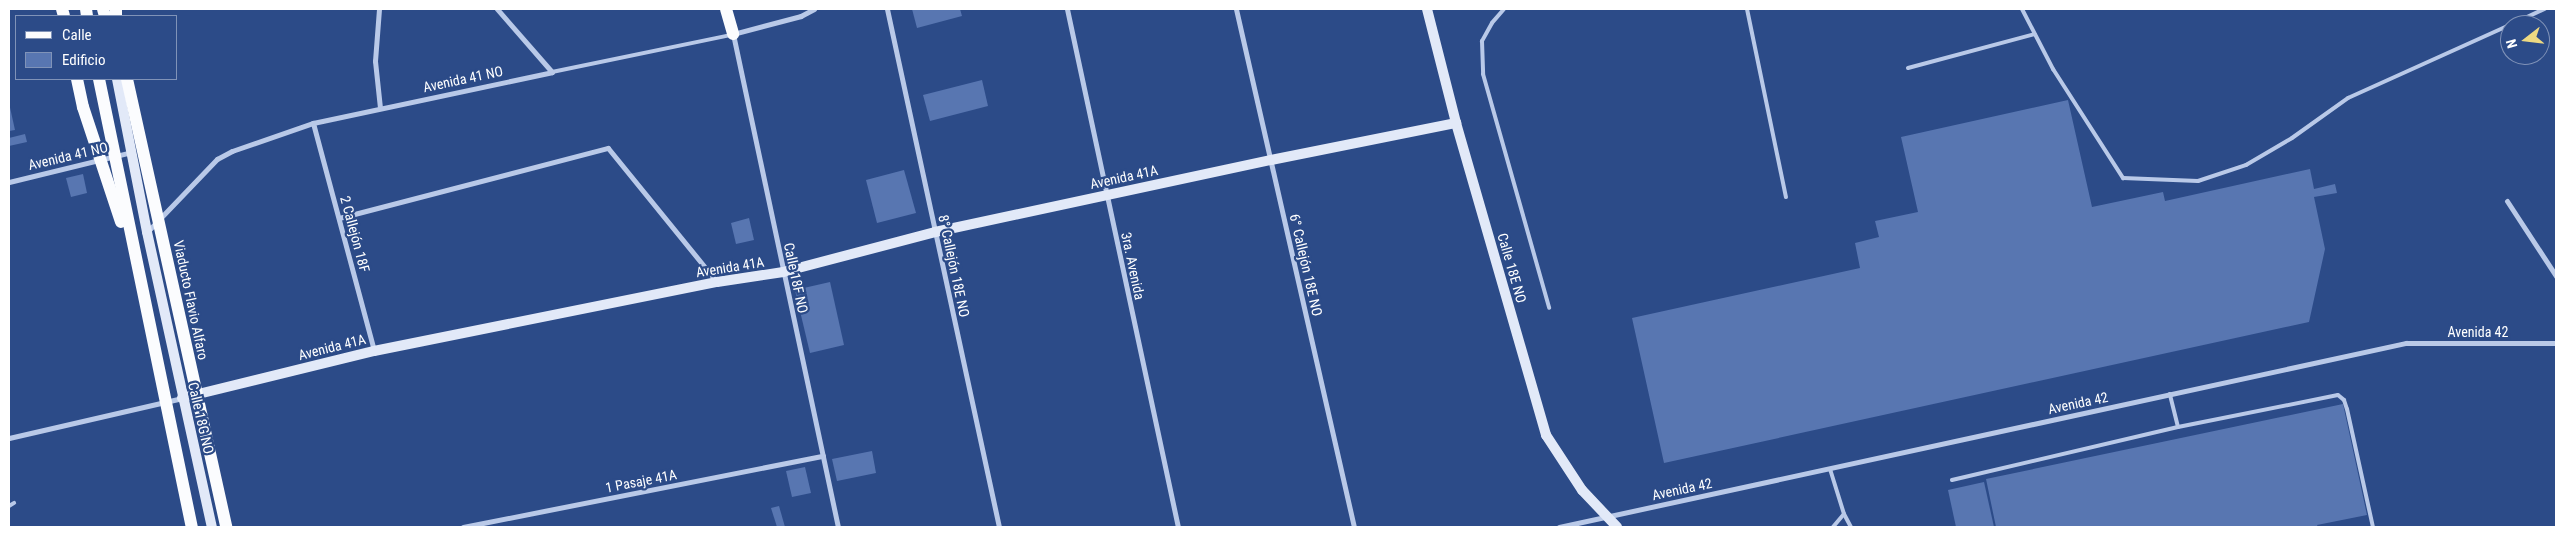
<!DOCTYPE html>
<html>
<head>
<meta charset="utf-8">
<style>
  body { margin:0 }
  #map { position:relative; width:2565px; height:536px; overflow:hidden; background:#2c4b88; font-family:"Roboto Condensed",sans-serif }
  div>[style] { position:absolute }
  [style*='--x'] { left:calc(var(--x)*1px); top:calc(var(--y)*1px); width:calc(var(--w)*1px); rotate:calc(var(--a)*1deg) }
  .building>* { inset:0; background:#5876b1 }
  .lane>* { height:4px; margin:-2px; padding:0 2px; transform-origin:2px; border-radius:2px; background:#b9c9e8 }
  .street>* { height:5px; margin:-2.5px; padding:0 2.5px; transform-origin:2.5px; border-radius:2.5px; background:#b9c9e8 }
  .secondary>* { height:10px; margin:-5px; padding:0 5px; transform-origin:5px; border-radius:5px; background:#e2e9f8 }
  .primary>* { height:12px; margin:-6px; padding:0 6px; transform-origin:6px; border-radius:6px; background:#fbfcfe }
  span { translate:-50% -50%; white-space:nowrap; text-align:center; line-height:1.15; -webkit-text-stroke:4.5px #2c4b88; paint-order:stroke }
  .street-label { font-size:14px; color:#fff }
  .frame { position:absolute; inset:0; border:10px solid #fff; pointer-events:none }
  .legend { position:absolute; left:15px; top:15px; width:162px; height:65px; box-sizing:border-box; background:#2c4b88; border:1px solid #8093b8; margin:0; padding:6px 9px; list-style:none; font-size:15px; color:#fff }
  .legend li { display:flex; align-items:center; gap:10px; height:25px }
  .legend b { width:25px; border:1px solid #8093b8 }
  .north { position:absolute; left:2500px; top:15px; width:50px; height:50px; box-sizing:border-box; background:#2c4b88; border:1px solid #8093b8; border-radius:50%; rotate:254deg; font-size:14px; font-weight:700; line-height:20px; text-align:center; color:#fff }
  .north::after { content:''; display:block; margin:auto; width:18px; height:22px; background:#edd982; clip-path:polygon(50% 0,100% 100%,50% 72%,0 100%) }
</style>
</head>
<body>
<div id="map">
  <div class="building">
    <div style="clip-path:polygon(912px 9px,960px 9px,962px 16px,917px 28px)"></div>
    <div style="clip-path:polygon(982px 80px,988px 106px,930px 121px,923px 95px)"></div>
    <div style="clip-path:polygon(2068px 100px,2092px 207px,2163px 192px,2165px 201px,2310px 169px,2314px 189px,2335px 184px,2337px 193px,2314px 197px,2325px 249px,2309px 322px,1664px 463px,1632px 318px,1860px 268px,1855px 243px,1879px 237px,1875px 221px,1918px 212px,1901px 137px)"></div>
    <div style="clip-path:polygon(9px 103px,15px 130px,9px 131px)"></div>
    <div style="clip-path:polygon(25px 134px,27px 142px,9px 146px,9px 138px)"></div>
    <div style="clip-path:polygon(904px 170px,916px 213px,877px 223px,866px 180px)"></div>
    <div style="clip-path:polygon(83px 174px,87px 193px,71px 197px,66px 178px)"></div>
    <div style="clip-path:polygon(749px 218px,754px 240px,736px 244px,731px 223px)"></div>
    <div style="clip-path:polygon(830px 282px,844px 345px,810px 353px,795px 290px)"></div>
    <div style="clip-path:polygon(2343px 404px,2367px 515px,2317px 525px,2318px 527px,1996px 527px,1986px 479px)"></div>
    <div style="clip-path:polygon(872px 451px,876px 473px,837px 481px,832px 459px)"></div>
    <div style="clip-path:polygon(805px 467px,811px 493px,792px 497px,786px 471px)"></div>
    <div style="clip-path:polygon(1984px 482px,1994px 527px,1956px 527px,1948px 490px)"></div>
    <div style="clip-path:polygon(779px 506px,785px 527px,777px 527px,771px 508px)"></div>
  </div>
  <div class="lane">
    <div style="--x:1504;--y:9;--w:18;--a:131"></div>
    <div style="--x:1492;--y:23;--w:21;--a:119"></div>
    <div style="--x:1482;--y:41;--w:33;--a:88"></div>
    <div style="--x:1483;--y:74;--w:243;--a:74.2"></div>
    <div style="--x:1747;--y:9;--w:192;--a:78.3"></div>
    <div style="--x:2022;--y:9;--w:68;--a:62.7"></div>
    <div style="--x:2053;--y:69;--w:130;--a:57.3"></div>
    <div style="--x:2123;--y:178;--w:75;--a:2.3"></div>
    <div style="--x:2198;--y:181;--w:51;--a:-18.4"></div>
    <div style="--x:2246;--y:165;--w:53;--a:-30.4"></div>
    <div style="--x:2292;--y:138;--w:69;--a:-35.5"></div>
    <div style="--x:2348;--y:98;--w:178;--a:-24.3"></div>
    <div style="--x:2510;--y:25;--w:38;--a:-25"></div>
    <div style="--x:1908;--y:68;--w:131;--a:-15"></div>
    <div style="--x:552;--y:72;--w:182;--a:-11.7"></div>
    <div style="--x:2178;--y:427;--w:163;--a:-11.3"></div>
    <div style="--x:2338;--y:395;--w:8;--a:40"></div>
    <div style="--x:2344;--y:400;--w:9;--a:72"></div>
    <div style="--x:2347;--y:409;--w:121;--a:77.6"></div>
    <div style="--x:1830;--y:469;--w:47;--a:72.7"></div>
    <div style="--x:1844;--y:514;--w:15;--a:62"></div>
    <div style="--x:1952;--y:480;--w:232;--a:-13.2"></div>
    <div style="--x:2178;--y:427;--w:34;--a:-104"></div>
    <div style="--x:9;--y:506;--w:6;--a:-31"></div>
    <div style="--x:1833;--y:527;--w:17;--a:-50"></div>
  </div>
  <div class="street">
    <div style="--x:379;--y:9;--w:52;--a:94.4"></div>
    <div style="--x:375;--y:61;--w:47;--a:83.9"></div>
    <div style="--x:814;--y:9;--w:15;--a:152"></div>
    <div style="--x:801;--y:16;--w:70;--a:165.2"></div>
    <div style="--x:733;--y:34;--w:504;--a:77.98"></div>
    <div style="--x:887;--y:9;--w:530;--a:77.8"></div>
    <div style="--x:1067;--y:9;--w:530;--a:77.91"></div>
    <div style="--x:1236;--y:9;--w:531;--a:77.17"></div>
    <div style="--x:313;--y:123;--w:236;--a:75"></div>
    <div style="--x:9;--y:182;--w:127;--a:-13.7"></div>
    <div style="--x:2507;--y:201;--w:90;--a:56.8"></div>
    <div style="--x:339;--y:218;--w:278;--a:-14.6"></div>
    <div style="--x:608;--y:148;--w:171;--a:50.9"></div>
    <div style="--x:148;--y:231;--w:100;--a:-46.2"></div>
    <div style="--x:217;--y:159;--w:17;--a:-28"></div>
    <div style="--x:232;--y:151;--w:86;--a:-19.1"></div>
    <div style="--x:313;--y:123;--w:244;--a:-12"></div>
    <div style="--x:552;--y:72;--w:84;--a:-131.1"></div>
    <div style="--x:9;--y:438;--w:178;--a:-13"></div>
    <div style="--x:463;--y:527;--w:367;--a:-11.2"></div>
    <div style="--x:1559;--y:527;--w:867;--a:-12.26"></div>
    <div style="--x:2406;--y:343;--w:150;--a:0"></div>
  </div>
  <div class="secondary">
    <div style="--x:1427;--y:9;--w:118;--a:75.7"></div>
    <div style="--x:1456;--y:123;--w:325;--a:73.9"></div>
    <div style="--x:1546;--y:435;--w:66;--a:56.8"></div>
    <div style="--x:1582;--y:490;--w:51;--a:46.6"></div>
    <div style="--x:117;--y:79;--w:156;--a:78.9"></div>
    <div style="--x:147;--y:232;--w:302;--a:77.6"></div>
    <div style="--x:182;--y:398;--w:198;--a:-13.8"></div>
    <div style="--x:374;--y:351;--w:350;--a:-11.4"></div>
    <div style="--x:717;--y:282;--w:67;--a:-8.6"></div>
    <div style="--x:783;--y:272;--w:157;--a:-14.7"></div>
    <div style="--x:935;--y:232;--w:344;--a:-12.1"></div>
    <div style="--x:1271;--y:160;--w:189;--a:-11.3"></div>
  </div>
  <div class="primary">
    <div style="--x:62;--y:9;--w:7;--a:74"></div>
    <div style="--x:86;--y:9;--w:7;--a:82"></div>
    <div style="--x:103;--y:9;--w:7;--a:74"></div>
    <div style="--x:116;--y:9;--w:7;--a:90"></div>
    <div style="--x:726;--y:9;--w:26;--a:74"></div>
    <div style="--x:77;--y:79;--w:29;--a:78"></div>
    <div style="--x:83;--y:107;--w:121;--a:71.7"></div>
    <div style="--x:99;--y:79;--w:458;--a:78.3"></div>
    <div style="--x:127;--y:79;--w:459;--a:77.5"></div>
  </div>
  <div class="street-label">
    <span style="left:463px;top:79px;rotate:-12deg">Avenida 41 NO</span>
    <span style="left:68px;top:156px;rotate:-13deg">Avenida 41 NO</span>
    <span style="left:1124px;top:177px;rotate:-12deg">Avenida 41A</span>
    <span style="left:355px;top:234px;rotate:75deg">2 Callejón 18F</span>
    <span style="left:1306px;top:265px;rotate:77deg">6° Callejón 18E NO</span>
    <span style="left:954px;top:266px;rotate:78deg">8° Callejón 18E NO</span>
    <span style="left:1133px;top:266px;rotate:78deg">3ra. Avenida</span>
    <span style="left:730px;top:267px;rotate:-9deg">Avenida 41A</span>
    <span style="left:1512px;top:268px;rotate:74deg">Calle 18E NO</span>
    <span style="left:796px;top:278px;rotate:78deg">Calle 18F NO</span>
    <span style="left:191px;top:300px;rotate:78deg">Viaducto Flavio Alfaro</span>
    <span style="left:2478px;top:332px">Avenida 42</span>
    <span style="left:332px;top:347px;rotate:-14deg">Avenida 41A</span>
    <span style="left:2078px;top:403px;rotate:-12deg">Avenida 42</span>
    <span style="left:201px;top:418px;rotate:77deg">Calle 18G NO</span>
    <span style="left:641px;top:481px;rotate:-11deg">1 Pasaje 41A</span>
    <span style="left:1682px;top:489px;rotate:-12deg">Avenida 42</span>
  </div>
  <div class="frame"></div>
  <ul class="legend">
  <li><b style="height:6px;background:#fbfcfe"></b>Calle</li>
  <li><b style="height:14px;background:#5876b1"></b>Edificio</li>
  </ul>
  <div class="north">N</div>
</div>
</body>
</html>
